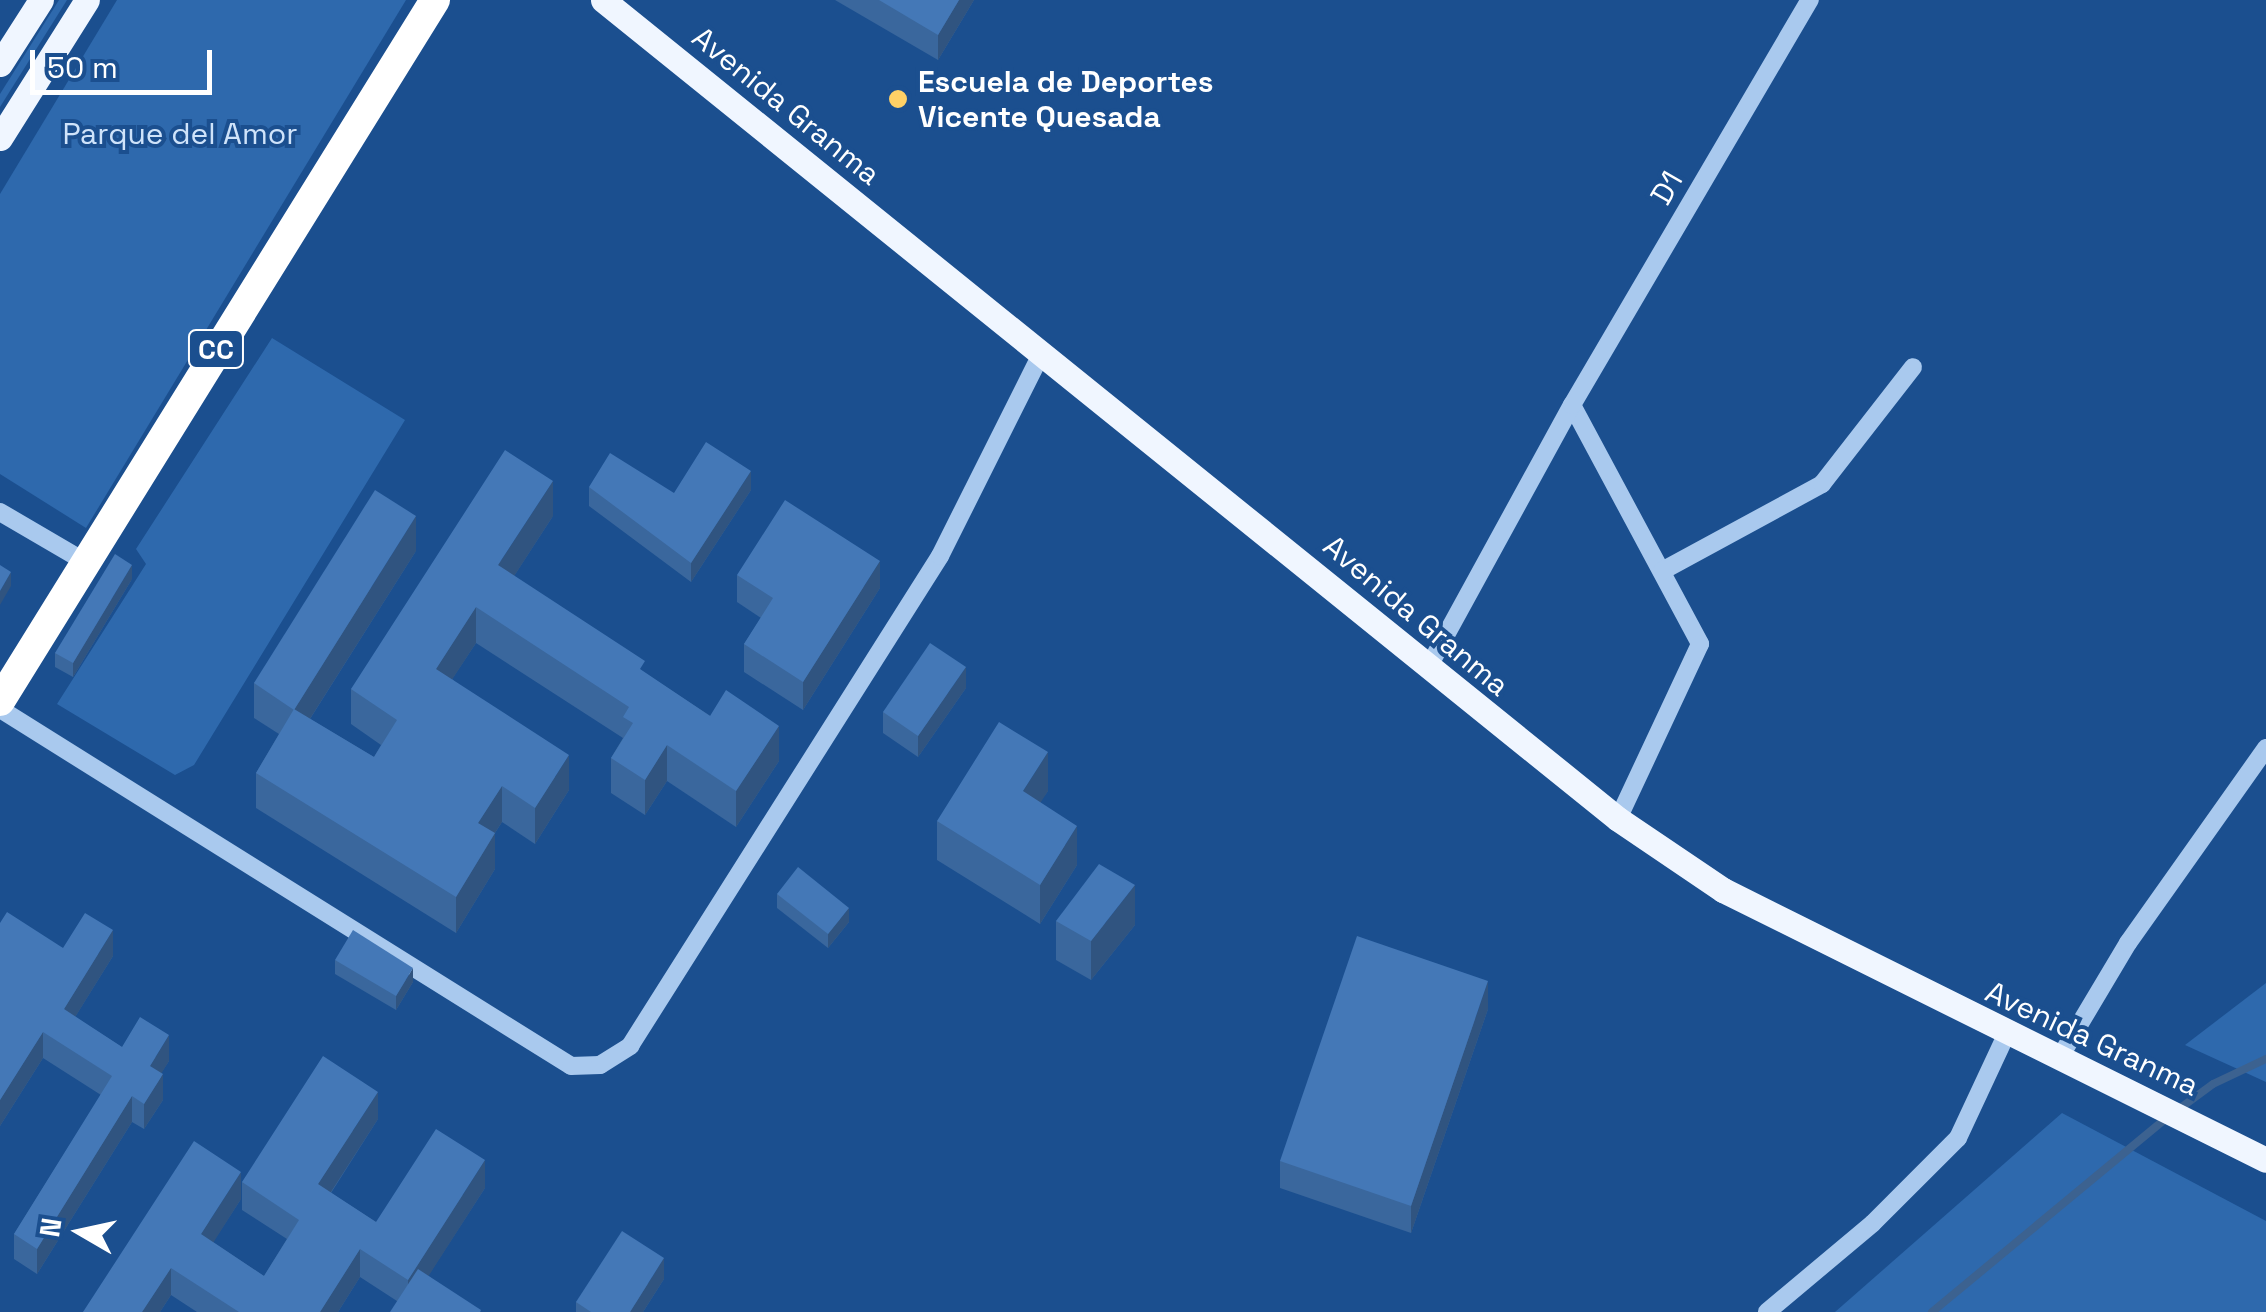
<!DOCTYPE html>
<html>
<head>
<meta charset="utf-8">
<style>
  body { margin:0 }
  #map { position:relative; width:2266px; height:1312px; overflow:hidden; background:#1b4f8f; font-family:"Space Grotesk",sans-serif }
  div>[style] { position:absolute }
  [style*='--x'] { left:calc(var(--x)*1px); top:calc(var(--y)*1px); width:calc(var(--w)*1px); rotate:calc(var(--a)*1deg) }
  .green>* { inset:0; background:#2e69ad }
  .stream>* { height:8px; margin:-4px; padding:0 4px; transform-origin:4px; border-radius:4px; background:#3c6290 }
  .minor>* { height:18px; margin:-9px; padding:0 9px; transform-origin:9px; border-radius:9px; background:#a9c9ee }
  .major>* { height:25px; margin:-12.5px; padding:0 12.5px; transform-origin:12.5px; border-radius:12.5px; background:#f0f6ff }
  .highway>* { height:30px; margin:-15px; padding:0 15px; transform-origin:15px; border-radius:15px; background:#fff }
  .wall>* { inset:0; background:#3a679d }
  .shaded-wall>* { inset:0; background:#305480 }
  .building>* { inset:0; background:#4478b7 }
  .dots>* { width:28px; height:28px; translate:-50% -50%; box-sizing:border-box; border:5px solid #1b4f8f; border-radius:50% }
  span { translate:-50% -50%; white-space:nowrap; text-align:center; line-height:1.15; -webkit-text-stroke:8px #1b4f8f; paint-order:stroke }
  .shield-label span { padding:2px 8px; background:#1b4f8f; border:2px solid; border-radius:8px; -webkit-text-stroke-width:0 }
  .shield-label { font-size:28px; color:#fff; font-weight:700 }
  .poi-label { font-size:30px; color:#fff; font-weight:700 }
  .left { translate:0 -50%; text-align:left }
  .street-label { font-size:30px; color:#fff }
  .park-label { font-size:30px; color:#cfe3fa }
  .north { position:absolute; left:30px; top:1182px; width:100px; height:100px; -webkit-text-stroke:8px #1b4f8f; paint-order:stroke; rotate:279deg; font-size:28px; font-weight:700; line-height:40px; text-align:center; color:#fff }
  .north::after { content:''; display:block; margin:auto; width:35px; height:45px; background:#fff; clip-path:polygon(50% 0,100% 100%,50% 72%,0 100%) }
  .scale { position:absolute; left:30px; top:50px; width:182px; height:45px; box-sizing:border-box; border:5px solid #fff; border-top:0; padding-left:12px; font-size:30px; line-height:35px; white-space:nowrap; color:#fff; -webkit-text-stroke:8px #1b4f8f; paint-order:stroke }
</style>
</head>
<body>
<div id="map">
  <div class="green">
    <div style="clip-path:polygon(59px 0,67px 0,0 107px,0 94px)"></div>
    <div style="clip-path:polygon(117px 0,406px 0,86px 528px,0 474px,0 194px)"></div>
    <div style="clip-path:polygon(272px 338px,405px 420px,194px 765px,175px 775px,57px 704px,146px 564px,136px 549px)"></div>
    <div style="clip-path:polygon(2266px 983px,2266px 1082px,2185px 1045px)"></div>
    <div style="clip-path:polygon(2062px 1113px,2266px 1221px,2266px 1312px,1835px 1312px)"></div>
  </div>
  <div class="stream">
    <div style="--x:2179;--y:1109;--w:42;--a:-36.3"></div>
    <div style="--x:2213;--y:1084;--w:59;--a:-25.3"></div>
    <div style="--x:1932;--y:1312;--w:306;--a:-39.6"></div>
  </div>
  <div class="minor">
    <div style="--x:1572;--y:405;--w:271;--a:61.8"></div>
    <div style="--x:1700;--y:644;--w:193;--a:115.1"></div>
    <div style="--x:0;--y:512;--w:97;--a:30.3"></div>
    <div style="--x:1662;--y:571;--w:182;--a:-28.5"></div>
    <div style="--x:1822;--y:484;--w:148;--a:-52.1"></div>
    <div style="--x:1429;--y:666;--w:298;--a:-61.3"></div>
    <div style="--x:1572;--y:405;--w:470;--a:-59.6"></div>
    <div style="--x:0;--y:709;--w:673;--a:32.01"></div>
    <div style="--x:571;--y:1066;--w:29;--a:-2"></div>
    <div style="--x:600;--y:1065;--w:36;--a:-32"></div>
    <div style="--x:630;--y:1046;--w:580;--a:-57.68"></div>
    <div style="--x:940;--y:556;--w:228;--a:-63.4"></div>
    <div style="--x:2060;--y:1057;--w:133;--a:-59.2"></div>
    <div style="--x:2128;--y:943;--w:239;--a:-54.7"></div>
    <div style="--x:1767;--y:1312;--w:138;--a:-40"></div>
    <div style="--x:1873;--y:1223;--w:120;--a:-45"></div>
    <div style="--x:1958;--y:1138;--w:114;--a:-65"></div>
  </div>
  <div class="major">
    <div style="--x:603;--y:0;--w:1304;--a:38.9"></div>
    <div style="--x:1618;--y:819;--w:127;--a:34.1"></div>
    <div style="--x:1723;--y:890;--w:606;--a:26.44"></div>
    <div style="--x:0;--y:64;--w:76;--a:-57.4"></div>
    <div style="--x:0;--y:138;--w:163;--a:-57.8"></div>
  </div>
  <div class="highway">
    <div style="--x:0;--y:701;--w:825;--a:-58.18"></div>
  </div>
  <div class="wall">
    <div style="clip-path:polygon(835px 0,974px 0,938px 60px)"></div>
    <div style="clip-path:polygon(589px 487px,674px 493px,751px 490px,691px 582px,589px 506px)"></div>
    <div style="clip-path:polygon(553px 516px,514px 576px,645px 673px,779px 761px,736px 827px,667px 781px,645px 815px,611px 793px,611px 758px,623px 738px,476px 643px,452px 679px,569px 790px,535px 844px,502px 822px,495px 833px,495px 869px,456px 933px,256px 808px,256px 773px,279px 734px,254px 718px,254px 683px,416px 551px,310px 719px,374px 757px,381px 745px,351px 724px,351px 689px)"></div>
    <div style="clip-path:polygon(737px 575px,880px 588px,803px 710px,744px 672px,744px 644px,761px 618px,737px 602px)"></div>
    <div style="clip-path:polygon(132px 579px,73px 677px,55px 667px,55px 653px)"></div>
    <div style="clip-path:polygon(966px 688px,918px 757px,883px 733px,883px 712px)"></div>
    <div style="clip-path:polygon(1048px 791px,1040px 802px,1077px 865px,1040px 924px,937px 860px,937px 821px)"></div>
    <div style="clip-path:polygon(777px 894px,849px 922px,828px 948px,777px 908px)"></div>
    <div style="clip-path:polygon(1056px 921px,1135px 925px,1091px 980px,1056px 960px)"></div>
    <div style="clip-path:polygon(0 923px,63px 948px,113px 956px,75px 1017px,122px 1047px,169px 1061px,161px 1073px,163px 1100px,144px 1129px,132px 1122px,37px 1274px,14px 1259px,14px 1234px,101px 1095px,43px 1058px,0 1126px)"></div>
    <div style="clip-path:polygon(335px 960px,413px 982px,396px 1010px,335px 974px)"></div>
    <div style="clip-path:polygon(1488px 1009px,1411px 1233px,1280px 1188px,1280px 1161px)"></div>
    <div style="clip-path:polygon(378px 1119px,331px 1193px,376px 1222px,485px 1188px,428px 1276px,481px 1312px,397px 1301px,360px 1277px,338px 1312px,197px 1312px,171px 1295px,160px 1312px,83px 1312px,241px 1199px,213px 1242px,264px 1276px,287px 1239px,242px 1210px,242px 1182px)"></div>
    <div style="clip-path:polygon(664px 1279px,643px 1312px,576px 1312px,576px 1302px)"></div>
  </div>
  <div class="shaded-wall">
    <div style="clip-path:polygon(959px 0,974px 0,938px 60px,938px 35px)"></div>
    <div style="clip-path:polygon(751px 471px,751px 490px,691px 582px,691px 563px)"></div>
    <div style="clip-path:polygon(553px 481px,553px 516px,498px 601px,498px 565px)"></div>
    <div style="clip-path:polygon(416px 516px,416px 551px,294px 744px,294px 710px)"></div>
    <div style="clip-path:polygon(880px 561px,880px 588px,803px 710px,803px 682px)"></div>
    <div style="clip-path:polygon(132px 565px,132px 579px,73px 677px,73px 663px)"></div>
    <div style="clip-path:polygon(11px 572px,11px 586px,0 605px,0 591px)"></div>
    <div style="clip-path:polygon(476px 607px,476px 643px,436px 704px,436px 669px)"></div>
    <div style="clip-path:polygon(966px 667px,966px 688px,918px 757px,918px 736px)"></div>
    <div style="clip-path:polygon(779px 726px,779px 761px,736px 827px,736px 791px)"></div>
    <div style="clip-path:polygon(667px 745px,667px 781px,645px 815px,645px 780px)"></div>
    <div style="clip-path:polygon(1048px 752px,1048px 791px,1023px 830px,1023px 791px)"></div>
    <div style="clip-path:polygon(569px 755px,569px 790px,535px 844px,535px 808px)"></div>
    <div style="clip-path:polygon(502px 786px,502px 822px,478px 859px,478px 823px)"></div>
    <div style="clip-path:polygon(1077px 826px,1077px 865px,1040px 924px,1040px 885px)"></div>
    <div style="clip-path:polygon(495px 833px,495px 869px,456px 933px,456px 897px)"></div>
    <div style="clip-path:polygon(1135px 885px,1135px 925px,1091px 980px,1091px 941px)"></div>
    <div style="clip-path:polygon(849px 908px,849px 922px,828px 948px,828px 934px)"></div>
    <div style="clip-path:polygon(113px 930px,113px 956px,64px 1035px,64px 1009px)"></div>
    <div style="clip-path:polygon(413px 968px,413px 982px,396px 1010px,396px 996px)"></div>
    <div style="clip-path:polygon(1488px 981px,1488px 1009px,1411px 1233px,1411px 1206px)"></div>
    <div style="clip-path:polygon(43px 1032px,43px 1058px,0 1126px,0 1100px)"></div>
    <div style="clip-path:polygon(169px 1035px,169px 1061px,150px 1092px,150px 1066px)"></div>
    <div style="clip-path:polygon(163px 1074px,163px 1100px,144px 1129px,144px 1104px)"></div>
    <div style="clip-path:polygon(378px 1092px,378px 1119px,318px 1212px,318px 1184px)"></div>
    <div style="clip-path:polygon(132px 1096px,132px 1122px,37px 1274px,37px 1249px)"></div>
    <div style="clip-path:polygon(485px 1160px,485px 1188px,408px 1308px,408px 1280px)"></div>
    <div style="clip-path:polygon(241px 1172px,241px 1199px,201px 1262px,201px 1234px)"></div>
    <div style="clip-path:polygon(360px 1249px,360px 1277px,338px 1312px,320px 1312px)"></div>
    <div style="clip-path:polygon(664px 1258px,664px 1279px,643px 1312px,630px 1312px)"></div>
    <div style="clip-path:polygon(171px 1268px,171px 1295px,160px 1312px,142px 1312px)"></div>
  </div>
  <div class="building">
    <div style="clip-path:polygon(879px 0,959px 0,938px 35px)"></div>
    <div style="clip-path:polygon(706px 442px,751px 471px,691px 563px,589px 487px,610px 453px,674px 493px)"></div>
    <div style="clip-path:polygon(505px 450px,553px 481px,498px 565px,645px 661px,640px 669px,710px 716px,726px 690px,779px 726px,736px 791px,667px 745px,645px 780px,611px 758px,633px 723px,623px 717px,629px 707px,476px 607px,436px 669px,569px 755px,535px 808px,502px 786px,478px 823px,495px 833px,456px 897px,256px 773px,294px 709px,374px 757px,397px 720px,351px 689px)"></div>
    <div style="clip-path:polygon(375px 490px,416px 516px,294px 710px,254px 683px)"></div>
    <div style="clip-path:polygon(785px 500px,880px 561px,803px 682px,744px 644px,773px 598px,737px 575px)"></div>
    <div style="clip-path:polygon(115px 554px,132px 565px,73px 663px,55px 653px)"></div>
    <div style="clip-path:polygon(0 565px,11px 572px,0 591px)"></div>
    <div style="clip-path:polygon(930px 643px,966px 667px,918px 736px,883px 712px)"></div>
    <div style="clip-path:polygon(999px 722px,1048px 752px,1023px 791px,1077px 826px,1040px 885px,937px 821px)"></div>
    <div style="clip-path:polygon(1099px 864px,1135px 885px,1091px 941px,1056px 921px)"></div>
    <div style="clip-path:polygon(798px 867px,849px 908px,828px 934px,777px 894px)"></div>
    <div style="clip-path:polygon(7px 912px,63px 948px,85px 913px,113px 930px,64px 1009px,122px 1047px,140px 1017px,169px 1035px,150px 1066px,163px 1074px,144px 1104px,132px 1096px,37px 1249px,14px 1234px,112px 1076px,43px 1032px,0 1100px,0 923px)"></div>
    <div style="clip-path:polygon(353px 930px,413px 968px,396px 996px,335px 960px)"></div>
    <div style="clip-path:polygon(1357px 936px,1488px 981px,1411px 1206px,1280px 1161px)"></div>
    <div style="clip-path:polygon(323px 1056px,378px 1092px,318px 1184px,376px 1222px,436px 1129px,485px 1160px,408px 1280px,360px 1249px,320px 1312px,239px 1312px,171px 1268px,142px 1312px,83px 1312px,194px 1141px,241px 1172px,201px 1234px,264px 1276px,299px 1220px,242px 1182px)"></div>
    <div style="clip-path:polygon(622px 1231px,664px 1258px,630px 1312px,591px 1312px,576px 1302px)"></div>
    <div style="clip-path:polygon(418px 1269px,481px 1310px,480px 1312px,390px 1312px)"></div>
  </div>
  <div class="dots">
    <div style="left:898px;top:99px;background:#ffd166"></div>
  </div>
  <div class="shield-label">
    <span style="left:216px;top:349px">CC</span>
  </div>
  <div class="poi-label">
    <span class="left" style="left:918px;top:99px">Escuela de Deportes<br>Vicente Quesada</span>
  </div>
  <div class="street-label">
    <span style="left:786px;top:106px;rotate:39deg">Avenida Granma</span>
    <span style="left:1667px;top:188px;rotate:-60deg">D1</span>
    <span style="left:1416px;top:616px;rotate:40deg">Avenida Granma</span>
    <span style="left:2092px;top:1039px;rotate:25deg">Avenida Granma</span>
  </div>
  <div class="park-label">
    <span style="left:180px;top:134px">Parque del Amor</span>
  </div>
  <div class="north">N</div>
  <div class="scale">50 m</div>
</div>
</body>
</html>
